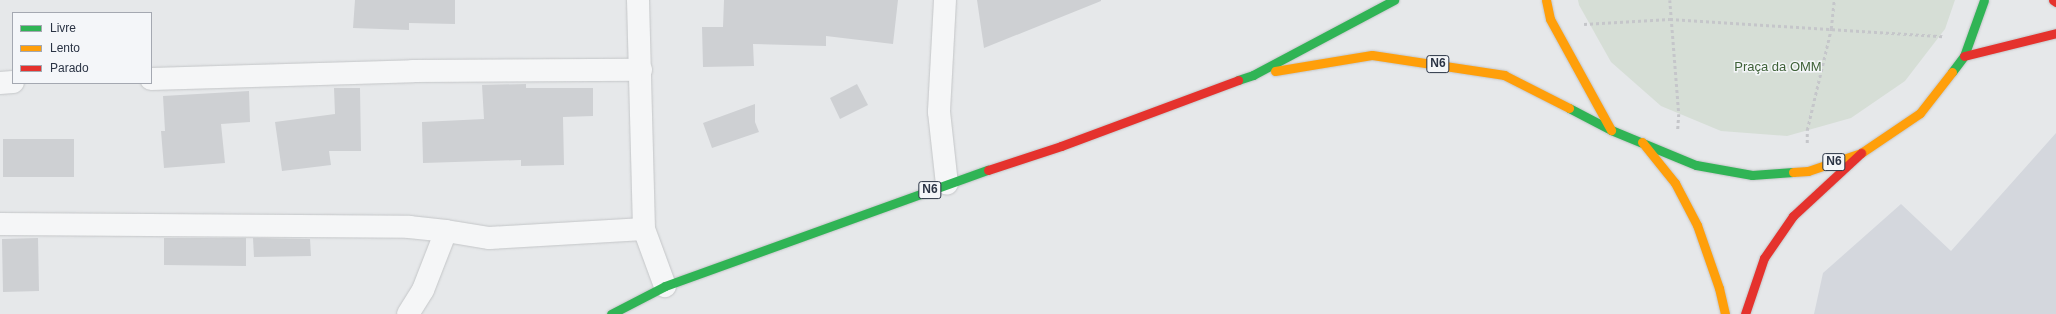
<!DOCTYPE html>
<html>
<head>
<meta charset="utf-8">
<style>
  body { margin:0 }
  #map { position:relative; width:2056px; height:314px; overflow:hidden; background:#e6e8ea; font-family:Helvetica,sans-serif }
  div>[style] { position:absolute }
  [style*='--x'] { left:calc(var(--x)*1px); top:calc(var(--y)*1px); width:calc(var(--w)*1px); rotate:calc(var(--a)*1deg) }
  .built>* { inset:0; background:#d4d7dd }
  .green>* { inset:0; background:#d6ded6 }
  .building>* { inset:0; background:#ced0d3 }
  .path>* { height:2.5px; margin-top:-1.25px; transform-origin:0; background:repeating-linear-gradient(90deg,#c5c6ca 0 3px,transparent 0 6px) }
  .roads { filter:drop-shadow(0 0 1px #c4c6c8) drop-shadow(0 0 1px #c4c6c8) }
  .street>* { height:22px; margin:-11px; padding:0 11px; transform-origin:11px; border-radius:11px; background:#f5f6f7 }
  .fast>* { height:9px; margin:-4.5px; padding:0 4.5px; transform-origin:4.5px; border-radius:4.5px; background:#30b455 }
  .slow>* { height:9px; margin:-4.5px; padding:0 4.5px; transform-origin:4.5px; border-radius:4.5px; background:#ff9f0a }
  .jam>* { height:9px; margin:-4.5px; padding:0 4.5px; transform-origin:4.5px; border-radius:4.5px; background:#e5322d }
  span { translate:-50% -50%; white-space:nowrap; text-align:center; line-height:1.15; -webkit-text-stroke:3px #f4f6f9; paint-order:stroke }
  .shield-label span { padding:1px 3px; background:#f4f6f9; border:1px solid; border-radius:3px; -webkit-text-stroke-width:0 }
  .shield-label { font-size:12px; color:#2b3445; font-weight:700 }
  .park-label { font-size:13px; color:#3f6138 }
  .legend { position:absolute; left:12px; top:12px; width:140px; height:72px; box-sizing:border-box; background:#f4f6f9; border:1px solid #a4a8b1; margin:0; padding:5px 7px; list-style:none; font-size:12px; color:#2b3445 }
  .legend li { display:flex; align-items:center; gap:8px; height:20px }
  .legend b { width:20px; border:1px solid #a4a8b1 }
</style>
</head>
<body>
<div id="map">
  <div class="built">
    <div style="clip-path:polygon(2056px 133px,2056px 314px,1814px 314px,1823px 273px,1901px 204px,1951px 251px)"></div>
  </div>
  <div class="green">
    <div style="clip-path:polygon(1578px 0,1955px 0,1945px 29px,1905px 81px,1851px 118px,1787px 136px,1721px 131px,1661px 106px,1611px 62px,1579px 5px)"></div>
  </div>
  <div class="building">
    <div style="clip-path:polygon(355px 0,455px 0,455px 24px,409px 23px,409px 30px,353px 28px)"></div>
    <div style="clip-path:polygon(724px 0,898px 0,893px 44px,826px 36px,826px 46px,753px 44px,754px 66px,703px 67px,702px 27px,723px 27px)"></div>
    <div style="clip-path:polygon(977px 0,1101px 0,1101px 1px,984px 48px)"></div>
    <div style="clip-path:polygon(526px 84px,526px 88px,593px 88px,593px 116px,563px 117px,564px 165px,521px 166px,521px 160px,423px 163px,422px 122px,484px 119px,482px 85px)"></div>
    <div style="clip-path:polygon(857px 84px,868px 105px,840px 119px,830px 98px)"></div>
    <div style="clip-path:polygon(334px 88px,360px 88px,361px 151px,329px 151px,331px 165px,282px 171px,275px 122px,335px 114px)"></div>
    <div style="clip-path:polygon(249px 91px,250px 122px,221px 124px,225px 163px,164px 168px,161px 131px,165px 131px,163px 96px)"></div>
    <div style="clip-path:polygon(755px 104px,755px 122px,759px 132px,712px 148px,703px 123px)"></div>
    <div style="clip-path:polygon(3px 139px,74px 139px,74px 177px,3px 177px)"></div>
    <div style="clip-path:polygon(38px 238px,39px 291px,3px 292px,2px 239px)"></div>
    <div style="clip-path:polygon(164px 238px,246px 238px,246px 266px,164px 265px)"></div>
    <div style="clip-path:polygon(253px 238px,310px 239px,311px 256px,254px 257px)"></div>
  </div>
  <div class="path">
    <div style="--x:1670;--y:0;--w:114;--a:85.5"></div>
    <div style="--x:1679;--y:114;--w:15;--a:94"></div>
    <div style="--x:1584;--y:24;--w:86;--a:-3.3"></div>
    <div style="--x:1670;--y:19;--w:273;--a:3.6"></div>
    <div style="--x:1807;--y:143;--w:13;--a:-90"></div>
    <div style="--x:1807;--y:130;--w:104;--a:-76.6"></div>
    <div style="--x:1831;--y:29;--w:29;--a:-84"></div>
  </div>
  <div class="roads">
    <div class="street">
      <div style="--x:638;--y:0;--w:229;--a:88.5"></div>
      <div style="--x:644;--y:229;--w:61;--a:69.8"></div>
      <div style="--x:945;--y:0;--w:112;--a:93.1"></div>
      <div style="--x:939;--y:112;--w:72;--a:83.7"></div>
      <div style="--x:151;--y:79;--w:262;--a:-1.7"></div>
      <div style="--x:413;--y:71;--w:228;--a:-0.3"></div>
      <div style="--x:0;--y:83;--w:13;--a:-4"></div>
      <div style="--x:0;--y:224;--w:409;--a:0.4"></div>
      <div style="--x:409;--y:227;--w:37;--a:6"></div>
      <div style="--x:446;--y:231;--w:44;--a:9.2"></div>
      <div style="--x:489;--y:238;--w:155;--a:-3.3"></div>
      <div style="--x:408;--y:314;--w:28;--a:-58"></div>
      <div style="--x:423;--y:290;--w:63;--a:-68.7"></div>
    </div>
    <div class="fast">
      <div style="--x:1952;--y:72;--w:20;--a:-53"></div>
      <div style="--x:1964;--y:56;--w:59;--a:-70.3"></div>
      <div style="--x:1238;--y:80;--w:16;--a:-18"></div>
      <div style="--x:1253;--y:75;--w:160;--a:-28"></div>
      <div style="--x:1569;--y:108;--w:47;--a:27.6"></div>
      <div style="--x:1611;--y:130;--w:92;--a:22.4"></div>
      <div style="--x:1696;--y:165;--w:57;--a:10.1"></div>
      <div style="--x:1752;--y:175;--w:41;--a:-4.2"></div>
      <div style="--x:611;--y:314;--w:61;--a:-27.4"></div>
      <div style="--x:665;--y:286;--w:343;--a:-19.8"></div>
    </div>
    <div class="slow">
      <div style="--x:1546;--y:0;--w:19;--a:78"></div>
      <div style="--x:1550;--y:19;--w:127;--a:61.2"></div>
      <div style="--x:1275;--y:71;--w:98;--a:-9.4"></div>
      <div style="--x:1372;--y:55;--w:134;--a:8.6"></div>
      <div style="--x:1504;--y:75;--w:73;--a:26.9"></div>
      <div style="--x:1642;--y:142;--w:53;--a:51.2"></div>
      <div style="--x:1675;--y:183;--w:47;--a:62.4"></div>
      <div style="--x:1697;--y:225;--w:67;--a:70.8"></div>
      <div style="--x:1719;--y:288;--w:27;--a:77"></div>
      <div style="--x:1793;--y:172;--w:15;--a:-4"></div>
      <div style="--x:1808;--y:171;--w:56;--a:-18.8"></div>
      <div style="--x:1861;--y:153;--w:71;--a:-34.1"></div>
      <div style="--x:1920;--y:113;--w:52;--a:-52"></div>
    </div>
    <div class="jam">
      <div style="--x:2053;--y:0;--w:4;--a:34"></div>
      <div style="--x:1964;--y:56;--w:95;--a:-14"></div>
      <div style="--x:988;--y:170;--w:77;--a:-18.2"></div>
      <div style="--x:1061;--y:146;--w:189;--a:-20.4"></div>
      <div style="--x:1745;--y:314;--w:59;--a:-71.3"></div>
      <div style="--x:1764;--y:258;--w:51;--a:-55.4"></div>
      <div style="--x:1793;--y:216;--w:93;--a:-42.8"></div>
    </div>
  </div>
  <div class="shield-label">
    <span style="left:1438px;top:64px">N6</span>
    <span style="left:1834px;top:162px">N6</span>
    <span style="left:930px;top:190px">N6</span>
  </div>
  <div class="park-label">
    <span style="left:1778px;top:67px">Praça da OMM</span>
  </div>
  <ul class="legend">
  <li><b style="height:5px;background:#30b455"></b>Livre</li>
  <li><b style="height:5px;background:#ff9f0a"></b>Lento</li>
  <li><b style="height:5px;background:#e5322d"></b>Parado</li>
  </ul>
</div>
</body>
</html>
